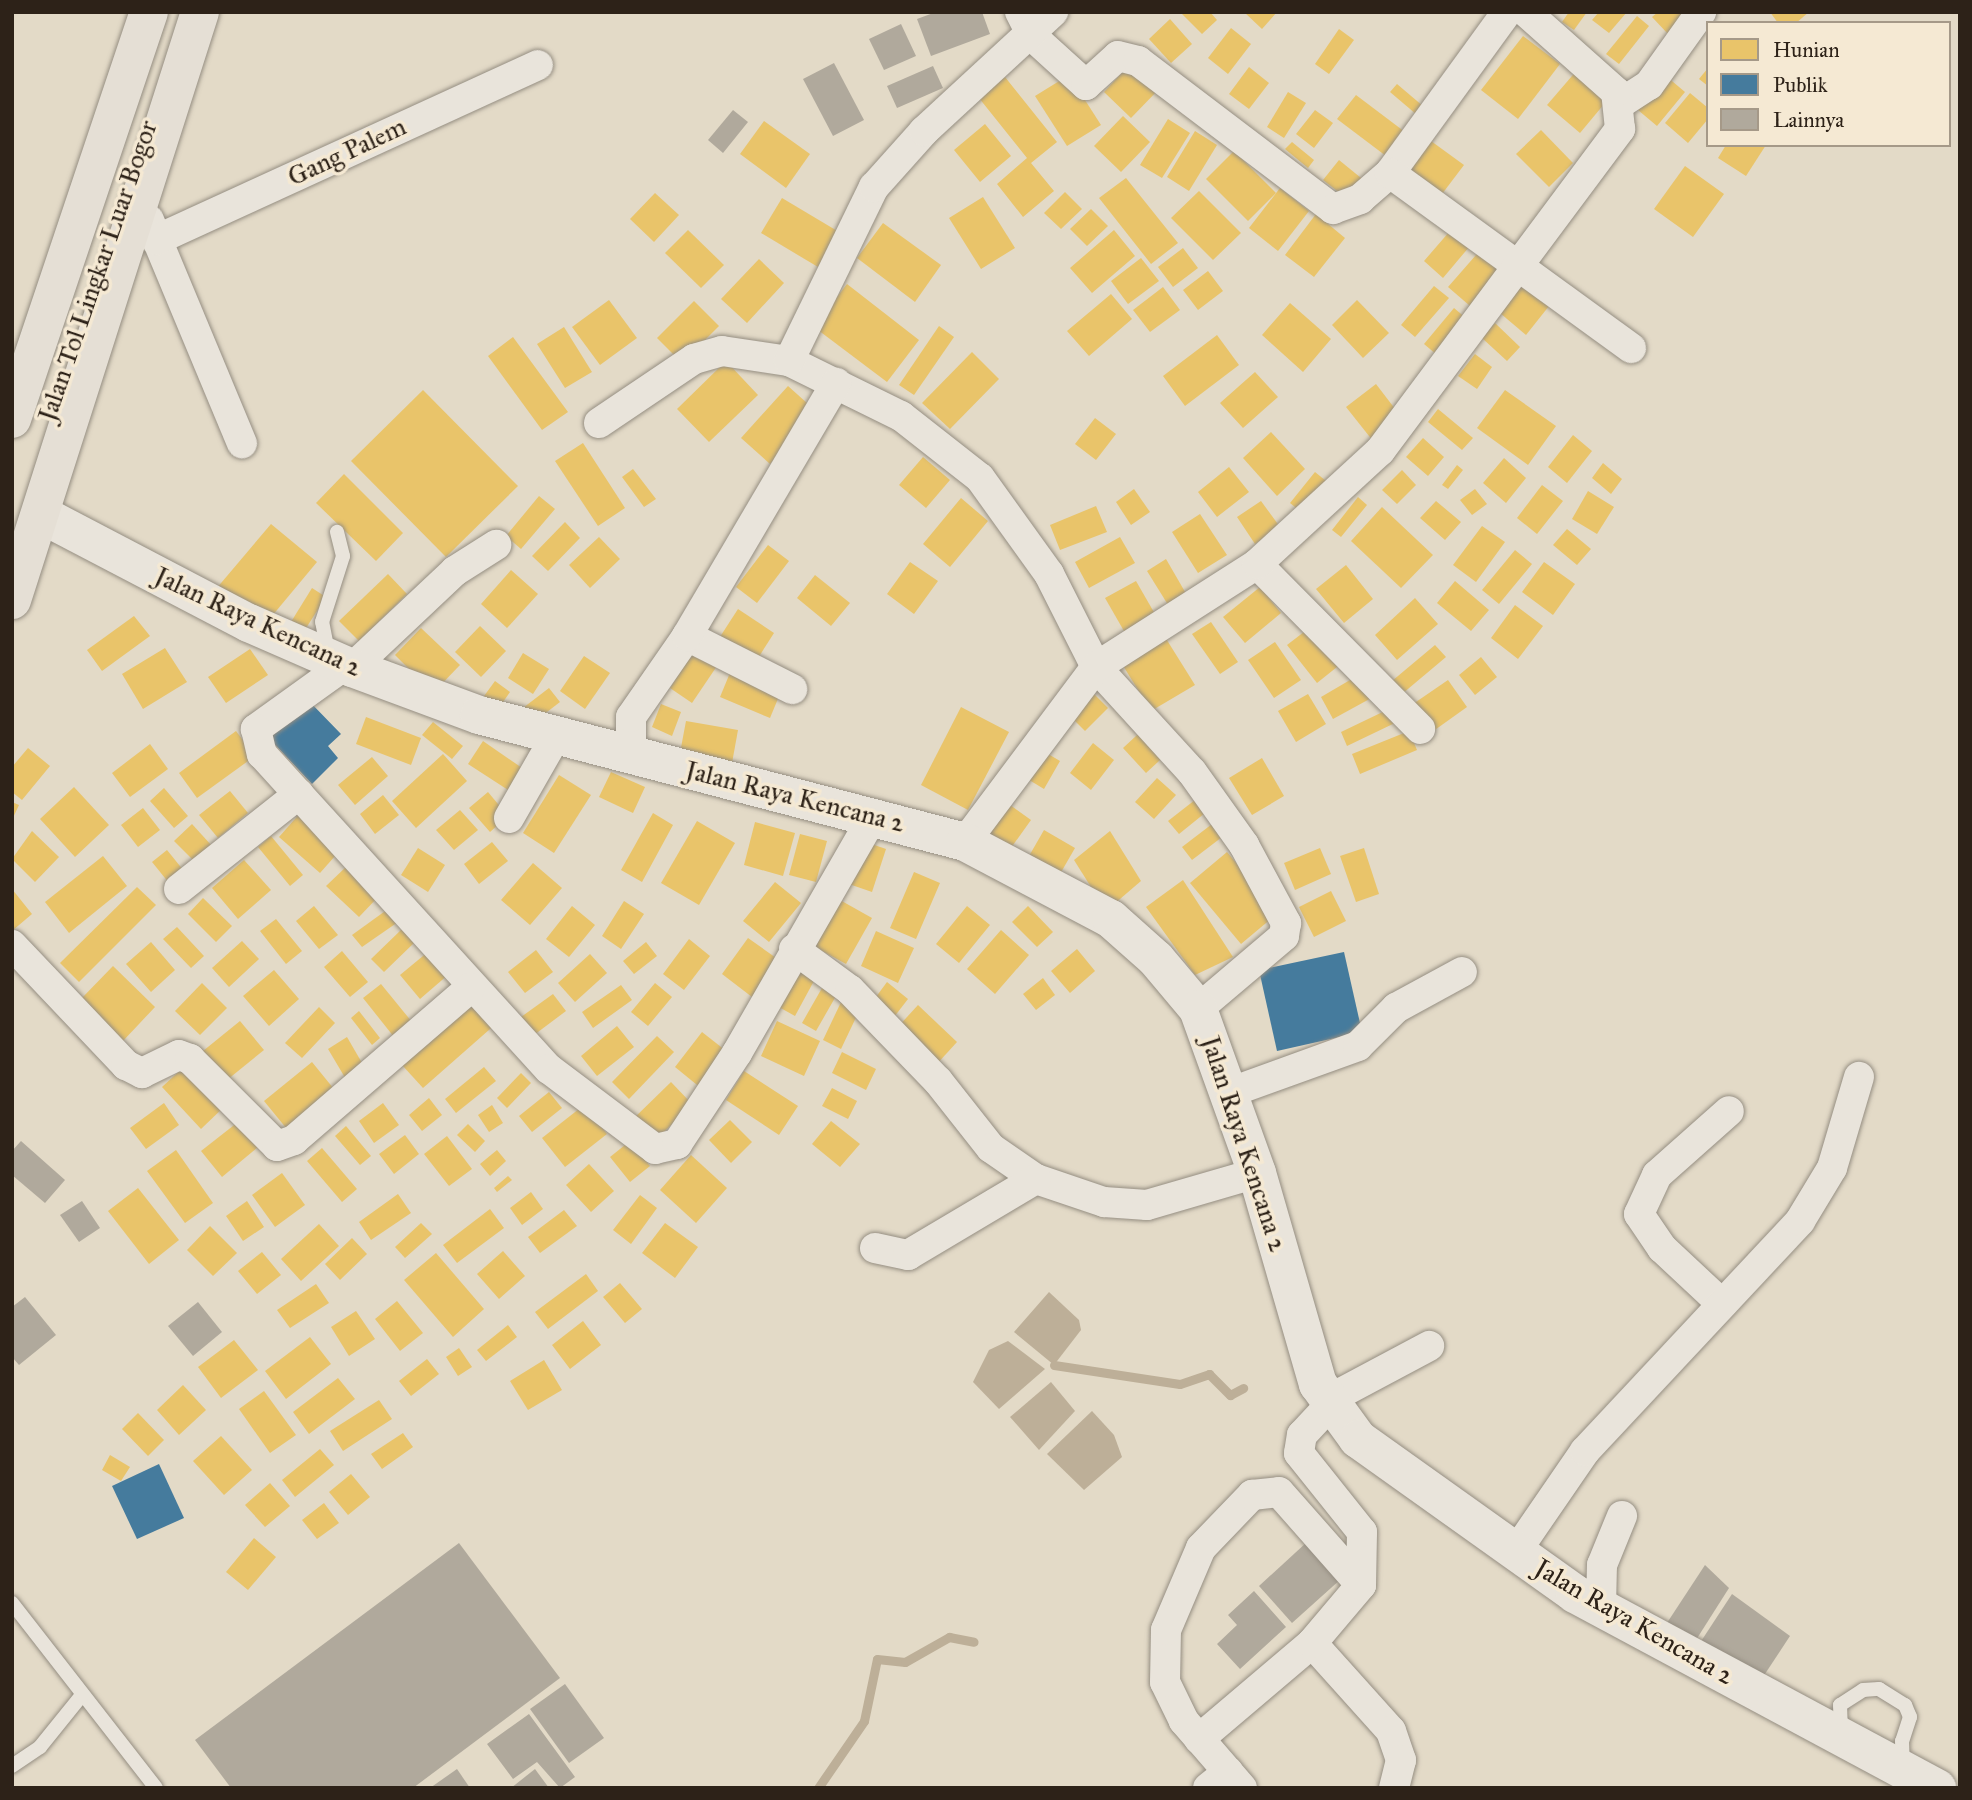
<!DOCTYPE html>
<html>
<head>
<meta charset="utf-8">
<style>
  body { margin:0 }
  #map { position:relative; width:1972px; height:1800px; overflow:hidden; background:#e3dac7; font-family:"IM FELL Great Primer",serif }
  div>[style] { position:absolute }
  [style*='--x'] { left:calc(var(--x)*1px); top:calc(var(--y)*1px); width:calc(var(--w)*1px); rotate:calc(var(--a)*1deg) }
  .water>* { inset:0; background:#bdaf98 }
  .homes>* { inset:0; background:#e9c46a }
  .public>* { inset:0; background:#457b9d }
  .stream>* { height:9px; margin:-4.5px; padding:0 4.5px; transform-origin:4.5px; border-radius:4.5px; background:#bdaf98 }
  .building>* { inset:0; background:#b0a99c }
  .roads { filter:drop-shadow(0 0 2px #958e82) drop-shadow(0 0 2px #958e82) }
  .lane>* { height:14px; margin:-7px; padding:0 7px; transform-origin:7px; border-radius:7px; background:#e9e4db }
  .street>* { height:30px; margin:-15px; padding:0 15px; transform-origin:15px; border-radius:15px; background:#e9e4db }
  .secondary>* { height:38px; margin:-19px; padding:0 19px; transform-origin:19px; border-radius:19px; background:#e9e4db }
  .highway>* { height:38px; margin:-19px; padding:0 19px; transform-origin:19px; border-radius:19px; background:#e5dfd5 }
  span { translate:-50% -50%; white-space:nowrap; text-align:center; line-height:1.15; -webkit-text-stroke:7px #f5e9d3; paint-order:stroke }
  .street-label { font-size:26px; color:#2d2218 }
  .frame { position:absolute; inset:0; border:14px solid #2d2218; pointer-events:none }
  .legend { position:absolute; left:1706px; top:21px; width:245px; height:126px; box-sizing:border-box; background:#f5e9d3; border:2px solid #a59988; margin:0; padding:9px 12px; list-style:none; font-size:21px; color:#2d2218 }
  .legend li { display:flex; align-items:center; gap:14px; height:35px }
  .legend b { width:35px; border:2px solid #a59988 }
</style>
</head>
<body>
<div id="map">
  <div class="water">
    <div style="clip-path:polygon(1049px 1292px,1079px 1320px,1081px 1330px,1054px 1365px,1014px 1332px)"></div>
    <div style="clip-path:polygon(1008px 1341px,1045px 1369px,999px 1409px,973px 1382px,989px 1350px)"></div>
    <div style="clip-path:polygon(1051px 1382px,1075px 1411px,1039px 1450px,1010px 1417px)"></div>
    <div style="clip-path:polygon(1092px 1411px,1114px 1435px,1122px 1457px,1084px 1490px,1047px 1454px)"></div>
  </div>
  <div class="homes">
    <div style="clip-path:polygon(1180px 12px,1210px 12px,1217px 20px,1202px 34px)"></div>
    <div style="clip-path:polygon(1244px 12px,1277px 12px,1262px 29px)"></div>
    <div style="clip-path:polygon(1569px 12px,1587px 12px,1574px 30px,1562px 22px)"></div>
    <div style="clip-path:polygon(1599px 12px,1627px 12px,1609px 33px,1592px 20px)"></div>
    <div style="clip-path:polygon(1658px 12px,1692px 12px,1668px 34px,1652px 17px)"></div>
    <div style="clip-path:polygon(1770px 12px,1809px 12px,1796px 23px,1778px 23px)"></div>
    <div style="clip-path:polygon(1637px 16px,1649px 26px,1619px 64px,1606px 54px)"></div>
    <div style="clip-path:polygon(1170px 19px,1192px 44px,1171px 63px,1149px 39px)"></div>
    <div style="clip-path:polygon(1231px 28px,1251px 44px,1228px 74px,1208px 58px)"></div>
    <div style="clip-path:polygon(1339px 29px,1354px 40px,1329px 74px,1315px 64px)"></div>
    <div style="clip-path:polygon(1523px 36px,1560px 64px,1518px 119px,1481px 90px)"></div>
    <div style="clip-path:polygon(1132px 62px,1160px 88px,1131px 118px,1104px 92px)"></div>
    <div style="clip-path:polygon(1249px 67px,1269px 83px,1249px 109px,1229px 94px)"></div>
    <div style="clip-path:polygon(1708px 68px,1708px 86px,1699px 79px)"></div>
    <div style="clip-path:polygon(1578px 69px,1610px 97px,1580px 133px,1547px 105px)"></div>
    <div style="clip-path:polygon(1069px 75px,1101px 125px,1067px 146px,1035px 96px)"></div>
    <div style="clip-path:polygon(1666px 76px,1685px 92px,1657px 126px,1638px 110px)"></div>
    <div style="clip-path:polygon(1005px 77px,1057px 142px,1031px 163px,1054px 191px,1023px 217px,997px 184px,1027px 158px,979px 98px)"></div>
    <div style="clip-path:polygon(1397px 84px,1430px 112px,1423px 120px,1390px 92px)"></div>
    <div style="clip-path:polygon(1288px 92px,1306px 103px,1284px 138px,1267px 127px)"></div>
    <div style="clip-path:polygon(1690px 93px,1708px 108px,1708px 119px,1688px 143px,1665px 123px)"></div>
    <div style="clip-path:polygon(1356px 95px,1405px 132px,1386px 156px,1337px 119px)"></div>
    <div style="clip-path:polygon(1315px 110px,1333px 123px,1314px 148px,1296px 134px)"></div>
    <div style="clip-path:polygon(1123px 116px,1150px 142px,1121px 172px,1094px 146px)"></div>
    <div style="clip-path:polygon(1168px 119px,1190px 133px,1162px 178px,1140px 165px)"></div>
    <div style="clip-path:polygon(764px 121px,810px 154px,786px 188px,740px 154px)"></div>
    <div style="clip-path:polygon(985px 124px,1011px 156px,980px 182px,954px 150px)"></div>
    <div style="clip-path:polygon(1541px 130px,1573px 163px,1549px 187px,1516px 154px)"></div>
    <div style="clip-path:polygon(1195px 131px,1217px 145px,1189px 191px,1167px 177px)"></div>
    <div style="clip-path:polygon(1431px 141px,1464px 165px,1439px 198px,1406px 174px)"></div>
    <div style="clip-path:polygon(1292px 142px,1314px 160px,1308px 168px,1285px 149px)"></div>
    <div style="clip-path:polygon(1726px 145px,1766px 145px,1746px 176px,1718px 158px)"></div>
    <div style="clip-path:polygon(1234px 151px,1276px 193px,1248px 221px,1206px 179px)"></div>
    <div style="clip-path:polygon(1339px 160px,1366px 182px,1350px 201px,1323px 180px)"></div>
    <div style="clip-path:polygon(1685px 166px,1724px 194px,1693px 237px,1654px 209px)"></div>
    <div style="clip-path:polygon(1126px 178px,1178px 243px,1151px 264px,1099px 198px)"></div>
    <div style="clip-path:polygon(1280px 188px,1309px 211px,1278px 251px,1249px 228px)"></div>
    <div style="clip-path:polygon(1199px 191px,1241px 233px,1213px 260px,1171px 218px)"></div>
    <div style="clip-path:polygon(1065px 192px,1082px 209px,1061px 229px,1044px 213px)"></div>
    <div style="clip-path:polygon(655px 193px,679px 215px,654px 242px,630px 219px)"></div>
    <div style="clip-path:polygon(983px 197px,1015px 248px,981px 269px,949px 218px)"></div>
    <div style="clip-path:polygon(782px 198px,839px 232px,818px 267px,761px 233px)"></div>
    <div style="clip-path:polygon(1091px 209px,1108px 226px,1087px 246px,1070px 229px)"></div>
    <div style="clip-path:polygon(1316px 214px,1345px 238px,1314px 277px,1285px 255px)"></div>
    <div style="clip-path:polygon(883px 223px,941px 265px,915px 302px,857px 258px)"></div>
    <div style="clip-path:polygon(1456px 224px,1475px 240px,1443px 278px,1424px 261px)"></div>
    <div style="clip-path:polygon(688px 230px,724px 265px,701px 288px,665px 253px)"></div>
    <div style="clip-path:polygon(1114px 230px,1135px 256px,1092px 293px,1070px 268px)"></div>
    <div style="clip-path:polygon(1483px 247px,1511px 271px,1477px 312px,1448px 287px)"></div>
    <div style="clip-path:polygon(1183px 248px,1198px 268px,1173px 287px,1158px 267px)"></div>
    <div style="clip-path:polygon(1141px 258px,1159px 281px,1128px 304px,1111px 281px)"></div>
    <div style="clip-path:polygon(759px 259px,784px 283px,747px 323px,721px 299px)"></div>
    <div style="clip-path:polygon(1208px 271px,1223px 291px,1198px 310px,1183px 290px)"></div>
    <div style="clip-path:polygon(1527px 279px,1553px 301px,1526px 335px,1500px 313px)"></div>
    <div style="clip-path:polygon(847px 284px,919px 340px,887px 382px,814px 327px)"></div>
    <div style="clip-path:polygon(1434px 286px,1449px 298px,1415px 337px,1401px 325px)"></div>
    <div style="clip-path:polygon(1163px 287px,1180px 310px,1150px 332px,1133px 310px)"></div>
    <div style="clip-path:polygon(1111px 294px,1132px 319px,1089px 356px,1067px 331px)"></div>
    <div style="clip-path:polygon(609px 300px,637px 338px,600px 365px,572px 327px)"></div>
    <div style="clip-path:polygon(1357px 300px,1389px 333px,1363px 358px,1332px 325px)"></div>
    <div style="clip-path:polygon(694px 301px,719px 326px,682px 363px,657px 338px)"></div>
    <div style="clip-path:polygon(1290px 303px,1331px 339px,1303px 372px,1262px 335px)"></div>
    <div style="clip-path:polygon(1454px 308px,1473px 324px,1443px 360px,1424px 344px)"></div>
    <div style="clip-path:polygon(1495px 323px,1520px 347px,1507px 361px,1482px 338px)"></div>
    <div style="clip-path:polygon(939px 326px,954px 337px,914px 395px,899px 385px)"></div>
    <div style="clip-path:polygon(564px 327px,592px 372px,565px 388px,537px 344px)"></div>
    <div style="clip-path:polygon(1217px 335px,1239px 365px,1185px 406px,1163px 376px)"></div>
    <div style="clip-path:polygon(513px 337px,568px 412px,542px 430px,488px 356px)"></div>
    <div style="clip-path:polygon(972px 352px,999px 379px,950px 429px,922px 403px)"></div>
    <div style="clip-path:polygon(1475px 354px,1492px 367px,1477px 389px,1458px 376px)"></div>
    <div style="clip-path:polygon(726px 361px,758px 395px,709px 442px,677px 409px)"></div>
    <div style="clip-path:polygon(1255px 372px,1278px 397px,1243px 428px,1220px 403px)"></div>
    <div style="clip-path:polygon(1376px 384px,1402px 418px,1373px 441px,1346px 407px)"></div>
    <div style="clip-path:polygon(788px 386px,817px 412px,770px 464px,741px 438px)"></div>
    <div style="clip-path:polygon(423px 390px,518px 486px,446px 557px,351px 461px)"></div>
    <div style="clip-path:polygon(1505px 390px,1556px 426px,1528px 465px,1477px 428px)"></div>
    <div style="clip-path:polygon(1438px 409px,1473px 438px,1462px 450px,1428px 422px)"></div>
    <div style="clip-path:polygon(1095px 418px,1116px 434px,1096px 460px,1075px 444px)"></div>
    <div style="clip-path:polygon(1271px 432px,1305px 469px,1277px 496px,1243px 458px)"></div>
    <div style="clip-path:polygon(1573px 435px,1592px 451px,1567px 483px,1548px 467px)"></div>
    <div style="clip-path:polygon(1423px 438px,1444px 457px,1428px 476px,1406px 457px)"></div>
    <div style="clip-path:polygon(583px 443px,625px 508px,598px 526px,555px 461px)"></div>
    <div style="clip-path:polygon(923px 457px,950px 480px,926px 508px,899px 485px)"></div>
    <div style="clip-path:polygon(1504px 458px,1526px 478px,1506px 503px,1483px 483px)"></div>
    <div style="clip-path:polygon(1603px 463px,1622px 479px,1611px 494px,1592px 478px)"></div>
    <div style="clip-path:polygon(1457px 465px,1463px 470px,1448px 489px,1442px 485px)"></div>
    <div style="clip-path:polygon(1229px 467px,1249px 492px,1217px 517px,1198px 492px)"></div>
    <div style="clip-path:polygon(633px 469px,656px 499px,644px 507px,622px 477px)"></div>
    <div style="clip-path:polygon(1402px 470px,1416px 485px,1397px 504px,1382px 490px)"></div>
    <div style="clip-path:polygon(1315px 472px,1331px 485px,1306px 516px,1290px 503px)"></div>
    <div style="clip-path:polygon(344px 474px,403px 533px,376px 561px,316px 503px)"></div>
    <div style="clip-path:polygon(1542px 485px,1563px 501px,1537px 534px,1517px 518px)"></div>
    <div style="clip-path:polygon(1134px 489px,1150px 512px,1131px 525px,1116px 502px)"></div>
    <div style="clip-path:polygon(1475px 489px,1487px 504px,1472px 515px,1460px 500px)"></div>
    <div style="clip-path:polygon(1588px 491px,1614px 507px,1597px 534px,1572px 519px)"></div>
    <div style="clip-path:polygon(539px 496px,555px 509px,521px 549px,506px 536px)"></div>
    <div style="clip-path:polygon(1358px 497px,1367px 505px,1341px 537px,1332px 530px)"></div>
    <div style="clip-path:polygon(961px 498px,988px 521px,950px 567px,923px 544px)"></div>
    <div style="clip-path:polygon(1261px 501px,1280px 527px,1255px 544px,1237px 517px)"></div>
    <div style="clip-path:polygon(1436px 501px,1461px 522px,1445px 540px,1420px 518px)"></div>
    <div style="clip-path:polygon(1096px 506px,1107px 532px,1060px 550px,1050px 525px)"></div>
    <div style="clip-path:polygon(1382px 507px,1433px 555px,1401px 588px,1351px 541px)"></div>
    <div style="clip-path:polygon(1200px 514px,1227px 555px,1198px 573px,1172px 532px)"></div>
    <div style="clip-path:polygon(565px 522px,580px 538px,548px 571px,532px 556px)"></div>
    <div style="clip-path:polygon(271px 524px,317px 562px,262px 628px,216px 589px)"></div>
    <div style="clip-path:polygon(1482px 526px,1505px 542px,1476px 582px,1453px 565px)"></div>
    <div style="clip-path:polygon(1567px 529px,1591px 549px,1577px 565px,1553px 545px)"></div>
    <div style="clip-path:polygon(599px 537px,620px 559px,590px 588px,569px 565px)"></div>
    <div style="clip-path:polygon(1120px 537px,1135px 563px,1089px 588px,1075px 562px)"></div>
    <div style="clip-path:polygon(768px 545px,789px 561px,757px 603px,736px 587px)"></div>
    <div style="clip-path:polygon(1515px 550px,1532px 564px,1499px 604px,1482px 590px)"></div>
    <div style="clip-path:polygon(1166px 559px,1188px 597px,1170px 608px,1147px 571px)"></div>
    <div style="clip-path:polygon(910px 562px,938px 581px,914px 614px,887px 594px)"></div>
    <div style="clip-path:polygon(1544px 562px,1575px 584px,1553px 615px,1522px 592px)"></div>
    <div style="clip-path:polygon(1346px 565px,1373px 599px,1344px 623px,1316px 589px)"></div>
    <div style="clip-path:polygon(511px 570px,538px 594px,507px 628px,481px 604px)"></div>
    <div style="clip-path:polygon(388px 574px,407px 594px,359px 641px,339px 621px)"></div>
    <div style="clip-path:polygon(815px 575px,850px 603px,831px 626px,797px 598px)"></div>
    <div style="clip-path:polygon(1136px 581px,1159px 621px,1128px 638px,1105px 598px)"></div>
    <div style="clip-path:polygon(1455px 581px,1489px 610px,1471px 631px,1437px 603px)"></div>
    <div style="clip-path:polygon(1260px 587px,1281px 613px,1245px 643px,1223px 617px)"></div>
    <div style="clip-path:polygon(312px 588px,326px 597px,299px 639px,286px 630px)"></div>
    <div style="clip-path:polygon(1415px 598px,1438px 624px,1397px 660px,1375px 635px)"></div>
    <div style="clip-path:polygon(1515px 605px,1543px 626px,1518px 659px,1491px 638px)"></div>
    <div style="clip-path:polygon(738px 609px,774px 633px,753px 666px,716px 643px)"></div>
    <div style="clip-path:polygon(134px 616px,150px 636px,102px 671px,87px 650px)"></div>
    <div style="clip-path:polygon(1211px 622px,1238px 662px,1220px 674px,1192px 634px)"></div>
    <div style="clip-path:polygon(1313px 625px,1342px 663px,1317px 683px,1287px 645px)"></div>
    <div style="clip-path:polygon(480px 626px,506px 651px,481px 677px,455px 652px)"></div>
    <div style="clip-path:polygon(421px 628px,460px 665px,433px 693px,395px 655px)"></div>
    <div style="clip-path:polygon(1165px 637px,1195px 685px,1151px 711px,1122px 664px)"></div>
    <div style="clip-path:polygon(1275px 642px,1301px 680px,1274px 698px,1248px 660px)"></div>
    <div style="clip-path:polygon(1435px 645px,1446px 657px,1402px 694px,1392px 681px)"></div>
    <div style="clip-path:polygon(165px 648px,187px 682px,143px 709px,122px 674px)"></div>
    <div style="clip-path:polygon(250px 649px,268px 675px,226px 703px,208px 677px)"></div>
    <div style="clip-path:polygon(694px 651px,717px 666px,692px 703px,670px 688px)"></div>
    <div style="clip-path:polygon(523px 653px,549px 669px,533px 694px,508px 678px)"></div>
    <div style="clip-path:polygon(584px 656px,610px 673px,585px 709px,560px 691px)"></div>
    <div style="clip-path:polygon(1481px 657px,1497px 677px,1475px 695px,1459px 675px)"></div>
    <div style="clip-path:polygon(732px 668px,782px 689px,770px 718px,720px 697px)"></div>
    <div style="clip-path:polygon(1362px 673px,1375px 696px,1333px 719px,1321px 697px)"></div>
    <div style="clip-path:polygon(1448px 680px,1467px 707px,1432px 732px,1413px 704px)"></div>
    <div style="clip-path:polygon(495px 681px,510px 692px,492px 718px,476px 707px)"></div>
    <div style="clip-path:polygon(549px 688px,560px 702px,530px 725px,519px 711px)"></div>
    <div style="clip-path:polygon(1094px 694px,1108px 708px,1085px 731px,1071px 717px)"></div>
    <div style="clip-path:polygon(1308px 694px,1326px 724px,1296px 742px,1278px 711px)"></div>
    <div style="clip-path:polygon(661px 704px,681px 712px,672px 736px,652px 727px)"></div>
    <div style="clip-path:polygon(961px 707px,1009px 732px,968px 810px,921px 785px)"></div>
    <div style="clip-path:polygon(1391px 708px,1397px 722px,1347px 746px,1341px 732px)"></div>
    <div style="clip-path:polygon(366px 717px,421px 738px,411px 765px,356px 744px)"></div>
    <div style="clip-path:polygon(686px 721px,738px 730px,732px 763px,680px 753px)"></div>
    <div style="clip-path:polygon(433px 722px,463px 746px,452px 759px,422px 735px)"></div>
    <div style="clip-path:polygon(1149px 724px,1172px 749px,1146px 773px,1123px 748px)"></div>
    <div style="clip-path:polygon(236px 731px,255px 756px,197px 798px,179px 773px)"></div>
    <div style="clip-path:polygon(1409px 731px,1417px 750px,1360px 774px,1352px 754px)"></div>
    <div style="clip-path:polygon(483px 741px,525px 770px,511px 792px,468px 764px)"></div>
    <div style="clip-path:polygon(1093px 743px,1114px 760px,1091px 790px,1070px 773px)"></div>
    <div style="clip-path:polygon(150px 744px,168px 769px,130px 797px,112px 773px)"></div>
    <div style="clip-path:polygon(28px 748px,50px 766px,22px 800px,12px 792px,12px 767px)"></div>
    <div style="clip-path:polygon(1038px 748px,1060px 761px,1044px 789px,1021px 775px)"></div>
    <div style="clip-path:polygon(443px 754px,467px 781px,416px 828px,392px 801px)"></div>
    <div style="clip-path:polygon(372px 757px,388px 776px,355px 805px,338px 785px)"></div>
    <div style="clip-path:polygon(1262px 758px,1284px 796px,1252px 815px,1229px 778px)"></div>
    <div style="clip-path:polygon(611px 772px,645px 787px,633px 813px,599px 797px)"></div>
    <div style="clip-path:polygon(559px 775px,591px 795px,554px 853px,523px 833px)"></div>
    <div style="clip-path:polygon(1157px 778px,1176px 795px,1154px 819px,1135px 802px)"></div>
    <div style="clip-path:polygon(74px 787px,109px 825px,75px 857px,40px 819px)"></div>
    <div style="clip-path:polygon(164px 788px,188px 816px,174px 828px,150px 801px)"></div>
    <div style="clip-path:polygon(230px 791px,248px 813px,218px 838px,199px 815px)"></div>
    <div style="clip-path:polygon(488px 792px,508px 816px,490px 832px,469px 808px)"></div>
    <div style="clip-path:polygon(383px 795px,399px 815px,375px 834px,360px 814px)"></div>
    <div style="clip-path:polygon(1200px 796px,1210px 809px,1179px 834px,1168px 821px)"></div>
    <div style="clip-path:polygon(12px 802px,19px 805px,12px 820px)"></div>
    <div style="clip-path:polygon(1006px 802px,1031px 820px,1003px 859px,977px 840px)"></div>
    <div style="clip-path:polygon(143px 808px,160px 830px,138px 847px,121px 825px)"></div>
    <div style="clip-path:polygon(460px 810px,478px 830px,454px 850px,436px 830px)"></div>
    <div style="clip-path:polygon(302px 811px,343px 847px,320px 873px,279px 837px)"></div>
    <div style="clip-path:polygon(653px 813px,673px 825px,642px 882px,621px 870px)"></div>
    <div style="clip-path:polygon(697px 821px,735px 843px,699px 905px,661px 883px)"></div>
    <div style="clip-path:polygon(1216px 821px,1226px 834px,1192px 860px,1182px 847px)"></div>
    <div style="clip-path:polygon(755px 822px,795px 833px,783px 876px,744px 865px)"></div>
    <div style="clip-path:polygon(192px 824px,212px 846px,195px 862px,174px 841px)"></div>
    <div style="clip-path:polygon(1044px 830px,1075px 848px,1056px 881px,1025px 863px)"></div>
    <div style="clip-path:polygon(32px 831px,59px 857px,35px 882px,12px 859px)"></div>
    <div style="clip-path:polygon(1110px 831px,1141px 881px,1106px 911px,1074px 860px)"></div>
    <div style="clip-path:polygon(800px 834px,827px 841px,816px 882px,789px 875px)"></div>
    <div style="clip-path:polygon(271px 836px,303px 875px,290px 886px,258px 847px)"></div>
    <div style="clip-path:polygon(860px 840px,886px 849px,872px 892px,846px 883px)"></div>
    <div style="clip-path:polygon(492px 842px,508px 861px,479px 884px,464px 864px)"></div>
    <div style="clip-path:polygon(418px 848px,445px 865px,428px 892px,401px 875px)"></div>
    <div style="clip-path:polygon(1320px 848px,1331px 874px,1295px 890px,1284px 863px)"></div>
    <div style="clip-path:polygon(1364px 848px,1379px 894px,1356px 902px,1340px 856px)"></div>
    <div style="clip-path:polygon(167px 850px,184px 871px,169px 883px,152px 862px)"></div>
    <div style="clip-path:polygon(1227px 852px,1278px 913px,1241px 944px,1190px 883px)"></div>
    <div style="clip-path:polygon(103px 856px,127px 886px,69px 933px,45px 902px)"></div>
    <div style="clip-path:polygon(244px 860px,271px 890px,238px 919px,212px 888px)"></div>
    <div style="clip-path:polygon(533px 863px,562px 888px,530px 925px,501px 900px)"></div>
    <div style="clip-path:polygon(348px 865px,379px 896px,359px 917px,326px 886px)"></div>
    <div style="clip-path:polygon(914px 872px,940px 883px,916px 939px,890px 928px)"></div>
    <div style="clip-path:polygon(1183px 880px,1233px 957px,1195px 975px,1146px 907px)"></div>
    <div style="clip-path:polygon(775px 882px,801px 903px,769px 942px,743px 921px)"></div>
    <div style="clip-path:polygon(137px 887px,156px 905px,79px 982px,60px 963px)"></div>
    <div style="clip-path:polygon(12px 889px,32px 914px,12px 931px)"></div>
    <div style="clip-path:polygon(1331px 891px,1346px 921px,1314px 937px,1299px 907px)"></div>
    <div style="clip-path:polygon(203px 898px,232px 926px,216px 942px,188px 914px)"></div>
    <div style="clip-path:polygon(840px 900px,872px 918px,846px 964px,815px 947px)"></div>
    <div style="clip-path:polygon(624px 901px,644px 914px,621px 949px,602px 936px)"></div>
    <div style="clip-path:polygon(314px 906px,338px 935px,319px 949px,296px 921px)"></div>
    <div style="clip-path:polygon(572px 906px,595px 925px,569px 957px,546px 939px)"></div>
    <div style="clip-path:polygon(967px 906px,990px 925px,959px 963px,936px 944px)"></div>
    <div style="clip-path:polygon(1028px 906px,1053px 932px,1037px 947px,1012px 922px)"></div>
    <div style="clip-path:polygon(388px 909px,398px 922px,362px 947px,352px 935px)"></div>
    <div style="clip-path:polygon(276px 919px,302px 951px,286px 964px,260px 931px)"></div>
    <div style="clip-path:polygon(177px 927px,204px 956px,191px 968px,163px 939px)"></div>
    <div style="clip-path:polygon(402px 929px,415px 942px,384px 972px,371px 959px)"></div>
    <div style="clip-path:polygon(1001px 930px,1029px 955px,995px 994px,967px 969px)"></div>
    <div style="clip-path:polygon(876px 931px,914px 948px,898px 983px,861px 966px)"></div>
    <div style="clip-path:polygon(748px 938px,779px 960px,752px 997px,722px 974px)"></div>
    <div style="clip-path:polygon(689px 939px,710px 956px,684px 990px,663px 974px)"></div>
    <div style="clip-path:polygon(242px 941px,259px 959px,229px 987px,212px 968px)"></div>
    <div style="clip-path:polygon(151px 942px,175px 970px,151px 992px,126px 964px)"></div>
    <div style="clip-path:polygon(646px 942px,657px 956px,634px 974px,623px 961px)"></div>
    <div style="clip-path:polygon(1077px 949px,1095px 971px,1070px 993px,1051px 971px)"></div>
    <div style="clip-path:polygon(536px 950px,553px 972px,525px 993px,508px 972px)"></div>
    <div style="clip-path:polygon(342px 951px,368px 982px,350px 997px,324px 967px)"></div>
    <div style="clip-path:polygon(429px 951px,449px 974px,420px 999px,400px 975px)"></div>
    <div style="clip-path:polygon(590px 954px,607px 973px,575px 1002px,558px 983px)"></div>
    <div style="clip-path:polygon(113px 966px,155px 1007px,123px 1041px,80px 1000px)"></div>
    <div style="clip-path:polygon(795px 968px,815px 979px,795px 1016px,777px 1006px)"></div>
    <div style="clip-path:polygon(274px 970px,299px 999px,269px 1026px,243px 996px)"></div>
    <div style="clip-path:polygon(1043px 978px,1055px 995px,1036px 1010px,1023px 994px)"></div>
    <div style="clip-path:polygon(887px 982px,908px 999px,891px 1021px,870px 1005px)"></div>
    <div style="clip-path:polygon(202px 983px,227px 1008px,200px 1035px,175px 1011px)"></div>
    <div style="clip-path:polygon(655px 983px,672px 997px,648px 1026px,631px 1012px)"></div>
    <div style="clip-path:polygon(381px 984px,412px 1022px,394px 1037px,363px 998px)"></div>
    <div style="clip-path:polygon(621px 985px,632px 1000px,593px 1028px,582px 1012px)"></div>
    <div style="clip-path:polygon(822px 988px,836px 996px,816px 1031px,802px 1023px)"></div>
    <div style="clip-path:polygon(553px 994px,566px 1011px,534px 1035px,521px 1017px)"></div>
    <div style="clip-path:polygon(843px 998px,861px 1007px,841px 1049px,823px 1040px)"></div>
    <div style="clip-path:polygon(477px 999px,498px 1022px,423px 1088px,402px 1065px)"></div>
    <div style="clip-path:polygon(918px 1005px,957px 1042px,936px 1065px,896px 1029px)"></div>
    <div style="clip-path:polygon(319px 1007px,335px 1023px,302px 1058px,285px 1043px)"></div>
    <div style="clip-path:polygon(359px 1011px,380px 1038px,372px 1045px,351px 1018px)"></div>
    <div style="clip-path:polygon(240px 1021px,264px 1050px,227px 1080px,203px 1051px)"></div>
    <div style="clip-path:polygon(777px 1021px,820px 1041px,804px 1076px,761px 1056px)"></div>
    <div style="clip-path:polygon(617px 1026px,634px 1047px,597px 1076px,581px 1056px)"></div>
    <div style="clip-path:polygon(702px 1032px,730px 1054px,702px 1089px,675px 1067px)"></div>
    <div style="clip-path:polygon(657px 1036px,674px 1052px,629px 1099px,612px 1082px)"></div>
    <div style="clip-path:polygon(347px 1037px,369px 1075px,350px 1086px,328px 1049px)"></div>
    <div style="clip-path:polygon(842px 1052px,876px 1069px,866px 1090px,832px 1073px)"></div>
    <div style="clip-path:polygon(312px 1062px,338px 1094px,291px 1134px,264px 1101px)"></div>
    <div style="clip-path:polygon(187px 1064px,225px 1106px,201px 1129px,162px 1087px)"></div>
    <div style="clip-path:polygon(484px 1067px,496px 1081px,456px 1113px,445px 1099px)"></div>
    <div style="clip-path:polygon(744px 1071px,798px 1106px,779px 1135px,726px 1100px)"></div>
    <div style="clip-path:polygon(521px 1073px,531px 1083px,507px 1108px,497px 1098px)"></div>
    <div style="clip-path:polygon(671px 1082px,692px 1104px,652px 1144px,630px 1122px)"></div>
    <div style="clip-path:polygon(832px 1088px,857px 1101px,848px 1119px,822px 1106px)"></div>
    <div style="clip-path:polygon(549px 1092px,562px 1108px,532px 1132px,519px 1116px)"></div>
    <div style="clip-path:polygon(429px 1098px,442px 1115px,422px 1131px,409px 1115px)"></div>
    <div style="clip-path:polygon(164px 1103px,179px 1125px,146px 1149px,130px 1128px)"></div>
    <div style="clip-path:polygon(383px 1103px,399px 1125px,374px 1143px,359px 1121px)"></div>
    <div style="clip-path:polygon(492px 1105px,503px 1123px,489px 1132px,478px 1115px)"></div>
    <div style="clip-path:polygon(584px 1105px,607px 1134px,565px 1167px,542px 1138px)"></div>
    <div style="clip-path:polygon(730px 1120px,752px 1142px,731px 1163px,709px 1140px)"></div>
    <div style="clip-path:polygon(831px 1121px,860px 1144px,840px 1167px,812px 1144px)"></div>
    <div style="clip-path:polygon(238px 1122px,258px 1147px,222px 1177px,201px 1151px)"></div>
    <div style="clip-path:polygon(468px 1124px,485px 1141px,475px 1152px,457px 1135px)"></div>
    <div style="clip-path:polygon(346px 1126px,371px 1156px,360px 1165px,335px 1136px)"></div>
    <div style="clip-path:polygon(405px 1135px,419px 1154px,394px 1174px,379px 1154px)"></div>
    <div style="clip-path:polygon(447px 1136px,472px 1169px,449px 1186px,424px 1154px)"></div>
    <div style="clip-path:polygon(630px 1141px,650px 1166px,630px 1182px,610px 1157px)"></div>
    <div style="clip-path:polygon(322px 1148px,357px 1189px,342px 1202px,307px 1161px)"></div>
    <div style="clip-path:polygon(176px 1150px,213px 1203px,185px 1223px,147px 1171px)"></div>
    <div style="clip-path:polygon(497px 1150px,506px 1161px,490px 1176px,480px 1164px)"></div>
    <div style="clip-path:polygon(691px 1155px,727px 1188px,696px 1223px,660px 1190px)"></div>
    <div style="clip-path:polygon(589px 1164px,614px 1191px,591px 1212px,566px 1185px)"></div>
    <div style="clip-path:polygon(282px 1173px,305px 1205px,275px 1227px,252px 1195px)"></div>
    <div style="clip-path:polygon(508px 1176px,512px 1180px,497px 1192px,494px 1188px)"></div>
    <div style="clip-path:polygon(138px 1188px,179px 1240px,149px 1264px,108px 1211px)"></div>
    <div style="clip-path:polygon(531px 1192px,543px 1209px,522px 1225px,510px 1208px)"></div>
    <div style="clip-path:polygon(398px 1194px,411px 1213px,371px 1240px,359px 1222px)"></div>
    <div style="clip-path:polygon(640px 1195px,657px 1208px,631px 1244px,613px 1230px)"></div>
    <div style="clip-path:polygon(247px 1201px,264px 1227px,243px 1241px,226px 1216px)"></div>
    <div style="clip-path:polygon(490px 1209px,504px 1228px,457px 1263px,443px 1245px)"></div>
    <div style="clip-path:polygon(564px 1210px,577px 1226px,540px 1253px,528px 1237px)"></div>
    <div style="clip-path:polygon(421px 1223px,432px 1234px,405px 1258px,395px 1247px)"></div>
    <div style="clip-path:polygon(665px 1223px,698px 1247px,675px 1278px,642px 1253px)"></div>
    <div style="clip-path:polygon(319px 1224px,339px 1246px,301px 1281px,281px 1259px)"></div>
    <div style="clip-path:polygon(210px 1226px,237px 1253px,213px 1276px,187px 1250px)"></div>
    <div style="clip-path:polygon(352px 1238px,367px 1254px,340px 1280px,325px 1264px)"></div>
    <div style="clip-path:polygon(503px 1251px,525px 1276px,499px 1299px,477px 1274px)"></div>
    <div style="clip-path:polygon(262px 1252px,281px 1275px,257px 1294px,238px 1271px)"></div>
    <div style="clip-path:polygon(436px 1253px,484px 1309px,453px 1337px,404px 1280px)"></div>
    <div style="clip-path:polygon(586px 1274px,598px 1291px,548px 1329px,535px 1312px)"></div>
    <div style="clip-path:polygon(620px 1283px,642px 1309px,625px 1323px,603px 1297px)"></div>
    <div style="clip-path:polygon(316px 1284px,329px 1303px,290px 1328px,277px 1310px)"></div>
    <div style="clip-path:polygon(397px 1301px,423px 1333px,400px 1351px,375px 1319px)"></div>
    <div style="clip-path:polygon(356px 1311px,375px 1339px,349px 1356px,331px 1327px)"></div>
    <div style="clip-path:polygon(583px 1321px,601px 1345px,570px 1369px,552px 1345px)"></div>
    <div style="clip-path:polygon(508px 1325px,517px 1337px,486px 1361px,477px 1350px)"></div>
    <div style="clip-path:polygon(310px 1337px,331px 1364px,286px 1399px,265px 1371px)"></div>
    <div style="clip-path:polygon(234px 1340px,258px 1370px,221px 1398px,198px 1367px)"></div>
    <div style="clip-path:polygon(459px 1348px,472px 1367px,458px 1376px,446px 1357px)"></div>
    <div style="clip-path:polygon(427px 1359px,439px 1374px,411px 1396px,399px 1381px)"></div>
    <div style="clip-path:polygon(544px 1360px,562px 1390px,528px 1410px,510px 1381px)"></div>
    <div style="clip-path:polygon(338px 1378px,355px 1399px,309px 1434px,293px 1412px)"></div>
    <div style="clip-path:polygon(183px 1385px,206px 1410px,179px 1435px,157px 1410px)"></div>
    <div style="clip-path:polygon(264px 1391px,296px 1435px,270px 1453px,239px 1409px)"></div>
    <div style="clip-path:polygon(379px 1400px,392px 1419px,343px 1451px,330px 1431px)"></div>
    <div style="clip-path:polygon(138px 1413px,164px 1440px,148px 1456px,122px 1429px)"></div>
    <div style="clip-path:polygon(403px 1433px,413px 1447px,382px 1469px,371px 1454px)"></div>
    <div style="clip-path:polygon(221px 1436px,252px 1470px,224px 1495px,193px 1461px)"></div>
    <div style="clip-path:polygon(320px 1449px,334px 1465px,295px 1497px,282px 1480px)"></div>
    <div style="clip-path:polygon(110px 1455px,130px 1467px,121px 1481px,102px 1470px)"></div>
    <div style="clip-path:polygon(351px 1474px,370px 1497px,348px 1515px,329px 1492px)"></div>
    <div style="clip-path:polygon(270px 1483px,290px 1506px,265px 1527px,245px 1505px)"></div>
    <div style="clip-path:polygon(324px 1503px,339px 1523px,317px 1539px,302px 1520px)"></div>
    <div style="clip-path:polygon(254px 1538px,276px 1557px,248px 1590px,226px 1572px)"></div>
  </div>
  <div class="public">
    <div style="clip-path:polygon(307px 699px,341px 734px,328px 746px,338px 758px,312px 784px,268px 737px)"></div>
    <div style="clip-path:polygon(1344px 952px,1362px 1032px,1277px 1051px,1259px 970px)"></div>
    <div style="clip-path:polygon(159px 1464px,184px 1518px,137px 1539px,112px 1486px)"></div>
  </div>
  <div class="stream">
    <div style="--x:1054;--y:1365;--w:127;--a:8.6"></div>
    <div style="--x:1180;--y:1384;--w:31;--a:-19"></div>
    <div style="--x:1209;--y:1374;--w:30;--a:45"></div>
    <div style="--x:1230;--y:1395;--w:15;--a:-28"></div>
    <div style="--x:818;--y:1788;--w:81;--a:-55.5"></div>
    <div style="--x:864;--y:1721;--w:63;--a:-78.2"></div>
    <div style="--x:877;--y:1659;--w:28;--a:6"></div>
    <div style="--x:905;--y:1662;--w:51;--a:-29.6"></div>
    <div style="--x:949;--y:1637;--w:25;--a:11"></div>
  </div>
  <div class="building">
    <div style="clip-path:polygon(936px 12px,982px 12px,990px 34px,931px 56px,917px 19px)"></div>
    <div style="clip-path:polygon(901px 24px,916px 56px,884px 70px,869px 39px)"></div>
    <div style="clip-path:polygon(834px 63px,864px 120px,833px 136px,803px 79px)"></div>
    <div style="clip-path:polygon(933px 66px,943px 88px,897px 108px,887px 86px)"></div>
    <div style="clip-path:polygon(733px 110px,748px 122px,723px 153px,708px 140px)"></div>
    <div style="clip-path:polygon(21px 1141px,65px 1180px,45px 1203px,12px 1175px,12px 1151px)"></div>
    <div style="clip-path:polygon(82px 1201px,100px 1228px,79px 1242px,60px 1215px)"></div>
    <div style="clip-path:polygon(25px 1297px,56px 1335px,19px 1365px,12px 1357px,12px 1307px)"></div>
    <div style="clip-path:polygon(198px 1302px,222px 1332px,193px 1356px,168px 1326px)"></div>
    <div style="clip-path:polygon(1307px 1542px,1341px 1579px,1292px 1623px,1259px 1586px)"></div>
    <div style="clip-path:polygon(459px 1543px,560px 1678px,413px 1788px,231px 1788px,195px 1740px)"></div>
    <div style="clip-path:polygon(1705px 1565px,1729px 1588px,1689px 1651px,1661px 1632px)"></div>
    <div style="clip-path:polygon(1254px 1591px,1286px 1627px,1240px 1669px,1217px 1644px,1237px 1625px,1228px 1615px)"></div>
    <div style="clip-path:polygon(1732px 1594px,1790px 1636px,1755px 1689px,1694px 1652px)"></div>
    <div style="clip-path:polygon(565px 1684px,604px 1738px,569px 1763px,530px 1709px)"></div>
    <div style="clip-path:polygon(529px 1714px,575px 1777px,560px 1788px,537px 1762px,513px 1779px,487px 1744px)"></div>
    <div style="clip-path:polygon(457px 1769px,470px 1788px,430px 1788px)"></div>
    <div style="clip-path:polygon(535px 1769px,549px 1788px,511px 1788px)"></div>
  </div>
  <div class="roads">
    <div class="lane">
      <div style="--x:328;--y:652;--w:31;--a:-101"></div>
      <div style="--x:322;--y:622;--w:69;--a:-72.3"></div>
      <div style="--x:343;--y:556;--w:25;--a:-104"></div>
      <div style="--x:12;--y:1603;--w:234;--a:52.1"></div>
      <div style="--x:1841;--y:1733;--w:28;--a:-92"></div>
      <div style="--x:1840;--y:1705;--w:27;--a:-33"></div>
      <div style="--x:1863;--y:1690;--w:16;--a:-4"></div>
      <div style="--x:1879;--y:1689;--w:31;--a:32"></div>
      <div style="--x:1905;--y:1705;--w:13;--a:67"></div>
      <div style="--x:1910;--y:1717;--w:25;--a:108"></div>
      <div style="--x:1902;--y:1741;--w:24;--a:88"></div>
      <div style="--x:12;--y:1766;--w:34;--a:-34"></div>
      <div style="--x:40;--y:1747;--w:67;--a:-51.1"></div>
    </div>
    <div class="street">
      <div style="--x:1020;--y:12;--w:27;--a:63"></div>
      <div style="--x:1032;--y:36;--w:73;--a:42.2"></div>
      <div style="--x:1086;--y:85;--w:43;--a:-42.2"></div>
      <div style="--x:1118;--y:56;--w:21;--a:14"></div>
      <div style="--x:1138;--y:61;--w:245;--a:37.2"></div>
      <div style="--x:1333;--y:209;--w:29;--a:-20"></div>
      <div style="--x:1360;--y:199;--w:40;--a:-41"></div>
      <div style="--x:1390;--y:173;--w:199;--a:-54"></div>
      <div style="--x:1621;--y:103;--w:33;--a:-33"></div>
      <div style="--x:1649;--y:85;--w:90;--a:-54.5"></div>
      <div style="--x:1390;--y:173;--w:298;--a:36"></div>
      <div style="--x:149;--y:220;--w:242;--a:67.4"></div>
      <div style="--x:156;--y:240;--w:420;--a:-24.6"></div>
      <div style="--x:789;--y:361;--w:125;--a:26.2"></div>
      <div style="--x:901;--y:416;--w:100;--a:38.1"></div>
      <div style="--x:980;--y:478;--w:118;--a:54.3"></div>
      <div style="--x:1049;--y:574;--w:104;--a:63.2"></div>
      <div style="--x:1096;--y:667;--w:142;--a:47.6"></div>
      <div style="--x:1192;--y:772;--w:90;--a:54.5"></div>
      <div style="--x:1244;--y:845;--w:89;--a:61.7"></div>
      <div style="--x:1286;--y:923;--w:13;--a:99"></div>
      <div style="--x:1284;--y:936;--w:113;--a:139.7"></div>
      <div style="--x:599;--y:423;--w:115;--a:-34"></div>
      <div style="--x:694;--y:359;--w:29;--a:-16"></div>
      <div style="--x:722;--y:351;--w:68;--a:8.5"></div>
      <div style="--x:789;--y:361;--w:194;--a:-64"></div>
      <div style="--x:874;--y:187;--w:75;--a:-48.2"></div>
      <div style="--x:924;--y:131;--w:176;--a:-42.7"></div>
      <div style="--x:1257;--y:564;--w:232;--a:45.3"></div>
      <div style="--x:687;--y:636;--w:118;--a:26.8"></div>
      <div style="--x:345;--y:665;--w:110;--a:144.3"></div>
      <div style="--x:256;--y:729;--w:26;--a:77"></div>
      <div style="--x:262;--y:754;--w:426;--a:47.7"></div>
      <div style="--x:549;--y:1069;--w:133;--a:37"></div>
      <div style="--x:655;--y:1149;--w:23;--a:-13"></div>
      <div style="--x:677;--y:1144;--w:109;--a:-56.6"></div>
      <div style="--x:737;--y:1053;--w:275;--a:-60.1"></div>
      <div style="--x:352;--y:668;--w:141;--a:-43.3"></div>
      <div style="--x:455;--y:571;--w:49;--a:-32.4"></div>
      <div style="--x:631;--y:755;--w:38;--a:-90"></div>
      <div style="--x:631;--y:717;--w:98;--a:-55.3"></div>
      <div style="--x:687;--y:636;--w:294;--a:-59.5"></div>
      <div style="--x:509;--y:818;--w:95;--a:-60.2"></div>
      <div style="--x:965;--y:842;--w:219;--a:-53.2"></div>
      <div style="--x:1096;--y:667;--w:191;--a:-32.6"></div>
      <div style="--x:1257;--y:564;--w:167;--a:-42.6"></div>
      <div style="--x:1380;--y:451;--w:402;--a:-53.3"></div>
      <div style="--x:1620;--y:129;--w:37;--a:-96"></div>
      <div style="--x:1616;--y:92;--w:120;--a:-138.4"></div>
      <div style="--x:179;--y:889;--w:153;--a:-38.4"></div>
      <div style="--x:12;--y:945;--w:166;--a:46.5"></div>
      <div style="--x:126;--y:1065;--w:18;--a:27"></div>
      <div style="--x:142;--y:1073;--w:41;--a:-25.9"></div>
      <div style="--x:179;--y:1055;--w:12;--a:20"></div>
      <div style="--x:190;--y:1059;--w:123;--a:45"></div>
      <div style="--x:277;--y:1146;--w:18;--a:-19"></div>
      <div style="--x:294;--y:1140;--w:233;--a:-40.8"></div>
      <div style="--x:794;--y:949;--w:69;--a:36.2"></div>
      <div style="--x:850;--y:990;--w:127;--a:46"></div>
      <div style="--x:938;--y:1081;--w:85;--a:51.7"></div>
      <div style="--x:991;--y:1148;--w:55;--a:34.6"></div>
      <div style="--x:1036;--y:1179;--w:72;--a:18.7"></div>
      <div style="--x:1104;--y:1202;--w:43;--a:4"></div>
      <div style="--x:1147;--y:1205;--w:115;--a:-16.2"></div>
      <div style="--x:1231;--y:1092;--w:135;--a:-19.9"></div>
      <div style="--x:1358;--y:1046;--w:54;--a:-45"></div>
      <div style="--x:1396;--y:1008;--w:75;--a:-28.6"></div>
      <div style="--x:875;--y:1248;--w:34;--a:12"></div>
      <div style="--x:908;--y:1255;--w:149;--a:-30.7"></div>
      <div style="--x:1722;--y:1304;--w:82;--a:-137"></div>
      <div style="--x:1662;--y:1248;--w:41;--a:-124.1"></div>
      <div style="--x:1639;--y:1214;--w:43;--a:-65.2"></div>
      <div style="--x:1657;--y:1175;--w:96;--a:-41.6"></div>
      <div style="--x:1336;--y:1413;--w:21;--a:-76"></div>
      <div style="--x:1341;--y:1393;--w:100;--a:-28.1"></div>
      <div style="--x:1515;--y:1553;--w:124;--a:-55.5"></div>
      <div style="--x:1585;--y:1451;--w:315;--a:-46.9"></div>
      <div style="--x:1800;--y:1221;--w:62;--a:-58.9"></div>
      <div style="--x:1832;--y:1168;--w:95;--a:-73.5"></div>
      <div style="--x:1601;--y:1608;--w:43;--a:-88.7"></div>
      <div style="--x:1602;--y:1565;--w:53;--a:-67.8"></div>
      <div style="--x:1312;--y:1643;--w:118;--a:48.1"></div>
      <div style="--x:1391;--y:1731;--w:31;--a:71"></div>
      <div style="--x:1401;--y:1760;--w:29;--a:104"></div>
      <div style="--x:1199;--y:1739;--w:148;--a:-40.3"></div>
      <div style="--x:1312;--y:1643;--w:76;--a:-49.8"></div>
      <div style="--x:1361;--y:1585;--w:53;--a:-88.9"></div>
      <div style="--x:1362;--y:1532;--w:101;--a:-128.6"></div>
      <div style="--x:1299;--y:1453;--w:18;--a:-81"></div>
      <div style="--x:1302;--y:1435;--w:41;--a:-47"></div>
      <div style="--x:1208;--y:1788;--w:26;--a:-39"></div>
      <div style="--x:1242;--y:1788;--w:89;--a:-130.9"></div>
      <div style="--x:1184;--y:1721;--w:43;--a:-116"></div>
      <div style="--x:1165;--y:1682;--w:52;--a:-88.9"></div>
      <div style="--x:1166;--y:1630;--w:89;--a:-66.9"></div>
      <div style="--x:1201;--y:1548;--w:74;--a:-46.1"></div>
      <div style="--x:1252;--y:1495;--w:27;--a:-6"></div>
      <div style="--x:1279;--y:1492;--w:124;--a:48.6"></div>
    </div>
    <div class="secondary">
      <div style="--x:42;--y:515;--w:233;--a:27.6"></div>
      <div style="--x:249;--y:623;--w:112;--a:23.6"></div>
      <div style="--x:352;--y:668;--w:135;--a:20.3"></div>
      <div style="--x:479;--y:715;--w:502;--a:14.64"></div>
      <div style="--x:965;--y:842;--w:165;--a:27.8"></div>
      <div style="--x:1111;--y:919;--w:60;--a:41.6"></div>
      <div style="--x:1156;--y:959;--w:65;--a:50"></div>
      <div style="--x:1198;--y:1009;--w:174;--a:70.2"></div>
      <div style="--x:1257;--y:1173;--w:220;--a:73.9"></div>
      <div style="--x:1318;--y:1384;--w:68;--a:54"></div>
      <div style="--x:1358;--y:1439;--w:267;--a:35.5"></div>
      <div style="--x:1575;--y:1594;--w:411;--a:28.2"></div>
    </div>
    <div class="highway">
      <div style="--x:12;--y:419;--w:429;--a:-71.4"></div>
      <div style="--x:12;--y:600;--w:617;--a:-72.27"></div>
    </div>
  </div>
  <div class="street-label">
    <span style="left:347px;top:152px;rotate:-25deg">Gang Palem</span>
    <span style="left:98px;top:271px;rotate:-71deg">Jalan Tol Lingkar Luar Bogor</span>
    <span style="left:258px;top:622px;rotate:25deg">Jalan Raya Kencana 2</span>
    <span style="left:795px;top:797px;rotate:14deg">Jalan Raya Kencana 2</span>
    <span style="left:1244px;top:1144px;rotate:72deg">Jalan Raya Kencana 2</span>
    <span style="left:1634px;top:1622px;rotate:30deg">Jalan Raya Kencana 2</span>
  </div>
  <div class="frame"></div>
  <ul class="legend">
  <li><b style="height:19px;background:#e9c46a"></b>Hunian</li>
  <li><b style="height:19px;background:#457b9d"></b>Publik</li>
  <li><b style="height:19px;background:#b0a99c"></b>Lainnya</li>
  </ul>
</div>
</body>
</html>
